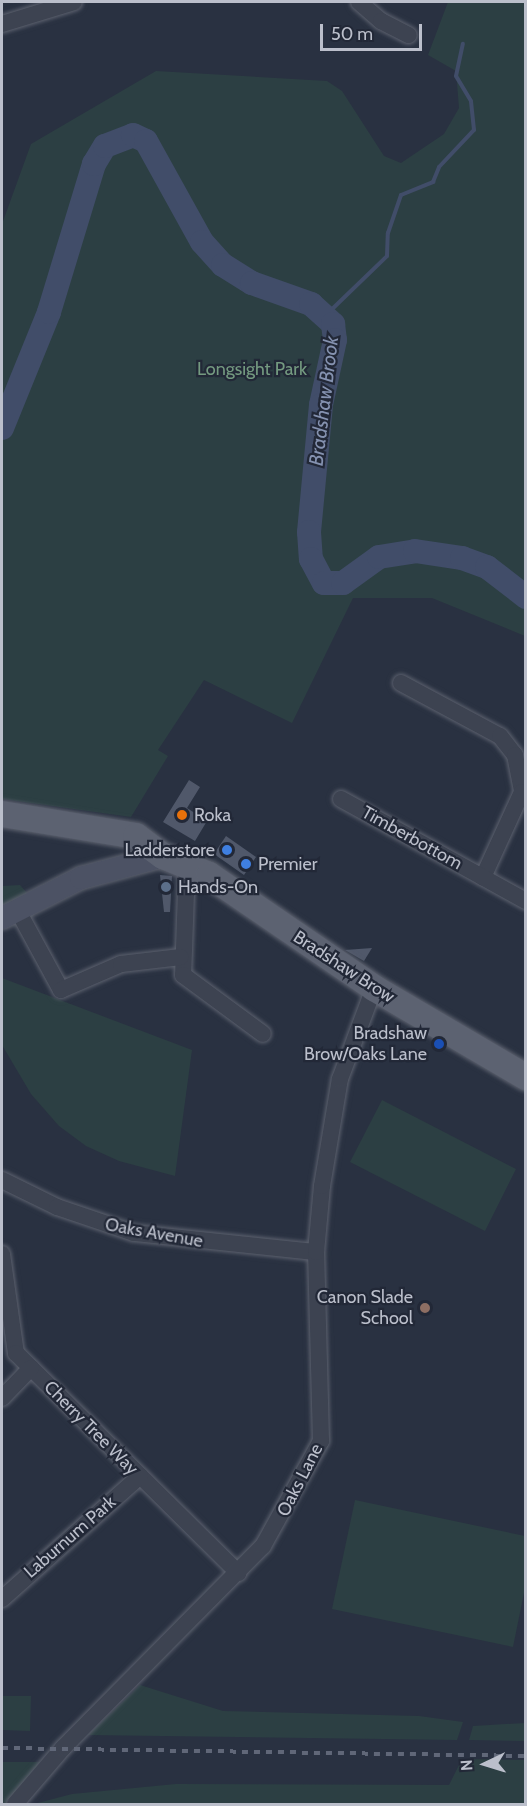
<!DOCTYPE html>
<html>
<head>
<meta charset="utf-8">
<style>
  body { margin:0 }
  #map { position:relative; width:527px; height:1806px; overflow:hidden; background:#293141; font-family:Cabin,sans-serif }
  div>[style] { position:absolute }
  [style*='--x'] { left:calc(var(--x)*1px); top:calc(var(--y)*1px); width:calc(var(--w)*1px); rotate:calc(var(--a)*1deg) }
  .green>* { inset:0; background:#2c3f43 }
  .stream>* { height:4px; margin:-2px; padding:0 2px; transform-origin:2px; border-radius:2px; background:#414d69 }
  .river>* { height:24px; margin:-12px; padding:0 12px; transform-origin:12px; border-radius:12px; background:#414d69 }
  .building>* { inset:0; background:#50586a }
  .roads { filter:drop-shadow(0 0 2px #5c616e) drop-shadow(0 0 2px #5c616e) }
  .minor>* { height:16px; margin:-8px; padding:0 8px; transform-origin:8px; border-radius:8px; background:#3d4351 }
  .secondary>* { height:22px; margin:-11px; padding:0 11px; transform-origin:11px; border-radius:11px; background:#4c5264 }
  .primary>* { height:26px; margin:-13px; padding:0 13px; transform-origin:13px; border-radius:13px; background:#5c6271 }
  .rail>* { height:4px; margin-top:-2px; transform-origin:0; background:repeating-linear-gradient(90deg,#606778 0 6px,transparent 0 12px) }
  .dots>* { width:16px; height:16px; translate:-50% -50%; box-sizing:border-box; border:3px solid #222837; border-radius:50% }
  span { translate:-50% -50%; white-space:nowrap; text-align:center; line-height:1.15; -webkit-text-stroke:4.5px #222837; paint-order:stroke }
  .park-label { font-size:18px; color:#749a80 }
  .poi-label { font-size:18px; color:#bbbfcb }
  .left { translate:0 -50%; text-align:left }
  .right { translate:-100% -50%; text-align:right }
  .street-label { font-size:18px; color:#bbbfcb }
  .water-label { font-size:20px; color:#8592b0; font-style:italic }
  .frame { position:absolute; inset:0; border:3px solid #bbbfcb; pointer-events:none }
  .north { position:absolute; left:455px; top:1734px; width:60px; height:60px; -webkit-text-stroke:4px #222837; paint-order:stroke; rotate:266deg; font-size:16px; font-weight:700; line-height:24px; text-align:center; color:#bbbfcb }
  .north::after { content:''; display:block; margin:auto; width:21px; height:27px; background:#bbbfcb; clip-path:polygon(50% 0,100% 100%,50% 72%,0 100%) }
  .scale { position:absolute; left:320px; top:24px; width:102px; height:27px; box-sizing:border-box; border:3px solid #bbbfcb; border-top:0; padding-left:8px; font-size:18px; line-height:21px; white-space:nowrap; color:#bbbfcb; -webkit-text-stroke:4px #222837; paint-order:stroke }
</style>
</head>
<body>
<div id="map">
  <div class="green">
    <div style="clip-path:polygon(448px 2px,525px 2px,525px 636px,432px 598px,353px 598px,292px 723px,204px 680px,158px 750px,168px 756px,131px 817px,2px 799px,2px 224px,31px 144px,156px 71px,327px 81px,342px 91px,384px 156px,401px 163px,444px 134px,459px 108px,456px 71px,428px 55px)"></div>
    <div style="clip-path:polygon(20px 885px,28px 894px,2px 909px,2px 886px)"></div>
    <div style="clip-path:polygon(2px 978px,192px 1050px,175px 1176px,119px 1161px,86px 1146px,59px 1126px,31px 1094px,2px 1045px)"></div>
    <div style="clip-path:polygon(382px 1100px,516px 1169px,485px 1231px,350px 1162px)"></div>
    <div style="clip-path:polygon(355px 1500px,525px 1536px,525px 1588px,513px 1647px,332px 1609px)"></div>
    <div style="clip-path:polygon(140px 1685px,223px 1711px,419px 1716px,463px 1722px,457px 1740px,88px 1735px)"></div>
    <div style="clip-path:polygon(2px 1696px,31px 1696px,30px 1731px,2px 1730px)"></div>
    <div style="clip-path:polygon(525px 1723px,525px 1741px,469px 1740px,473px 1726px)"></div>
    <div style="clip-path:polygon(462px 1759px,525px 1760px,525px 1804px,34px 1804px,72px 1794px,176px 1784px,449px 1785px)"></div>
    <div style="clip-path:polygon(2px 1762px,44px 1762px,6px 1804px,2px 1804px)"></div>
  </div>
  <div class="stream">
    <div style="--x:327;--y:314;--w:83;--a:-44"></div>
    <div style="--x:387;--y:256;--w:23;--a:-88"></div>
    <div style="--x:388;--y:233;--w:40;--a:-71.1"></div>
    <div style="--x:401;--y:195;--w:35;--a:-22"></div>
    <div style="--x:433;--y:182;--w:16;--a:-68"></div>
    <div style="--x:439;--y:167;--w:51;--a:-46.6"></div>
    <div style="--x:474;--y:130;--w:29;--a:-96"></div>
    <div style="--x:471;--y:101;--w:29;--a:-121"></div>
    <div style="--x:456;--y:76;--w:33;--a:-78"></div>
  </div>
  <div class="river">
    <div style="--x:2;--y:428;--w:125;--a:-67.9"></div>
    <div style="--x:49;--y:312;--w:155;--a:-73.1"></div>
    <div style="--x:94;--y:164;--w:21;--a:-59"></div>
    <div style="--x:105;--y:146;--w:30;--a:-21"></div>
    <div style="--x:133;--y:135;--w:14;--a:25"></div>
    <div style="--x:146;--y:141;--w:115;--a:61"></div>
    <div style="--x:202;--y:242;--w:31;--a:48"></div>
    <div style="--x:223;--y:265;--w:34;--a:32"></div>
    <div style="--x:252;--y:283;--w:63;--a:19.6"></div>
    <div style="--x:311;--y:304;--w:30;--a:42"></div>
    <div style="--x:333;--y:324;--w:16;--a:83"></div>
    <div style="--x:335;--y:340;--w:66;--a:102.2"></div>
    <div style="--x:321;--y:405;--w:128;--a:95.4"></div>
    <div style="--x:309;--y:532;--w:27;--a:86"></div>
    <div style="--x:311;--y:559;--w:27;--a:62"></div>
    <div style="--x:324;--y:583;--w:19;--a:0"></div>
    <div style="--x:343;--y:583;--w:44;--a:-35.8"></div>
    <div style="--x:379;--y:557;--w:36;--a:-9"></div>
    <div style="--x:415;--y:551;--w:48;--a:8.5"></div>
    <div style="--x:462;--y:558;--w:27;--a:20"></div>
    <div style="--x:487;--y:567;--w:49;--a:37.6"></div>
  </div>
  <div class="building">
    <div style="clip-path:polygon(189px 780px,200px 787px,187px 808px,207px 821px,195px 841px,163px 822px)"></div>
    <div style="clip-path:polygon(226px 836px,256px 857px,244px 875px,214px 854px)"></div>
    <div style="clip-path:polygon(160px 875px,172px 876px,170px 912px,164px 912px)"></div>
    <div style="clip-path:polygon(372px 948px,364px 961px,345px 950px)"></div>
  </div>
  <div class="roads">
    <div class="minor">
      <div style="--x:359;--y:2;--w:29;--a:41"></div>
      <div style="--x:381;--y:21;--w:31;--a:27"></div>
      <div style="--x:2;--y:24;--w:75;--a:-17"></div>
      <div style="--x:401;--y:683;--w:112;--a:28.2"></div>
      <div style="--x:500;--y:736;--w:24;--a:52"></div>
      <div style="--x:515;--y:755;--w:38;--a:79"></div>
      <div style="--x:522;--y:792;--w:94;--a:114.6"></div>
      <div style="--x:341;--y:799;--w:211;--a:28.9"></div>
      <div style="--x:187;--y:863;--w:112;--a:92"></div>
      <div style="--x:183;--y:975;--w:99;--a:36.4"></div>
      <div style="--x:17;--y:909;--w:92;--a:61.5"></div>
      <div style="--x:61;--y:990;--w:65;--a:-23.4"></div>
      <div style="--x:121;--y:964;--w:60;--a:-6.7"></div>
      <div style="--x:2;--y:1180;--w:61;--a:26.1"></div>
      <div style="--x:57;--y:1207;--w:81;--a:18.7"></div>
      <div style="--x:134;--y:1233;--w:183;--a:6"></div>
      <div style="--x:2;--y:1254;--w:100;--a:82"></div>
      <div style="--x:16;--y:1353;--w:313;--a:44.7"></div>
      <div style="--x:2;--y:1398;--w:42;--a:-46"></div>
      <div style="--x:2;--y:1599;--w:185;--a:-41.7"></div>
      <div style="--x:15;--y:1804;--w:74;--a:-49.4"></div>
      <div style="--x:63;--y:1748;--w:284;--a:-45.3"></div>
      <div style="--x:263;--y:1546;--w:120;--a:-61.1"></div>
      <div style="--x:321;--y:1441;--w:189;--a:-91.5"></div>
      <div style="--x:316;--y:1252;--w:66;--a:-84.8"></div>
      <div style="--x:322;--y:1186;--w:109;--a:-80.5"></div>
      <div style="--x:340;--y:1079;--w:97;--a:-69.5"></div>
    </div>
    <div class="secondary">
      <div style="--x:2;--y:918;--w:89;--a:-26.9"></div>
      <div style="--x:81;--y:878;--w:85;--a:-15"></div>
    </div>
    <div class="primary">
      <div style="--x:2;--y:814;--w:136;--a:9.3"></div>
      <div style="--x:136;--y:836;--w:34;--a:37"></div>
      <div style="--x:163;--y:856;--w:50;--a:22.4"></div>
      <div style="--x:209;--y:875;--w:200;--a:34.4"></div>
      <div style="--x:374;--y:988;--w:176;--a:30.4"></div>
    </div>
  </div>
  <div class="rail">
    <div style="--x:2;--y:1748;--w:524;--a:0.87"></div>
  </div>
  <div class="dots">
    <div style="left:182px;top:815px;background:#e8710a"></div>
    <div style="left:227px;top:850px;background:#3f7fe0"></div>
    <div style="left:246px;top:864px;background:#3f7fe0"></div>
    <div style="left:166px;top:887px;background:#5c6f8a"></div>
    <div style="left:439px;top:1044px;background:#1a4fb4"></div>
    <div style="left:425px;top:1308px;background:#8d6e63"></div>
  </div>
  <div class="park-label">
    <span style="left:252px;top:369px">Longsight Park</span>
  </div>
  <div class="poi-label">
    <span class="left" style="left:194px;top:815px">Roka</span>
    <span class="right" style="left:215px;top:850px">Ladderstore</span>
    <span class="left" style="left:258px;top:864px">Premier</span>
    <span class="left" style="left:178px;top:887px">Hands-On</span>
    <span class="right" style="left:427px;top:1044px">Bradshaw<br>Brow/Oaks Lane</span>
    <span class="right" style="left:413px;top:1308px">Canon Slade<br>School</span>
  </div>
  <div class="street-label">
    <span style="left:412px;top:838px;rotate:29deg">Timberbottom</span>
    <span style="left:344px;top:967px;rotate:33deg">Bradshaw Brow</span>
    <span style="left:154px;top:1233px;rotate:10deg">Oaks Avenue</span>
    <span style="left:91px;top:1428px;rotate:45deg">Cherry Tree Way</span>
    <span style="left:300px;top:1480px;rotate:-63deg">Oaks Lane</span>
    <span style="left:70px;top:1537px;rotate:-41deg">Laburnum Park</span>
  </div>
  <div class="water-label">
    <span style="left:324px;top:401px;rotate:-83deg">Bradshaw Brook</span>
  </div>
  <div class="frame"></div>
  <div class="north">N</div>
  <div class="scale">50 m</div>
</div>
</body>
</html>
